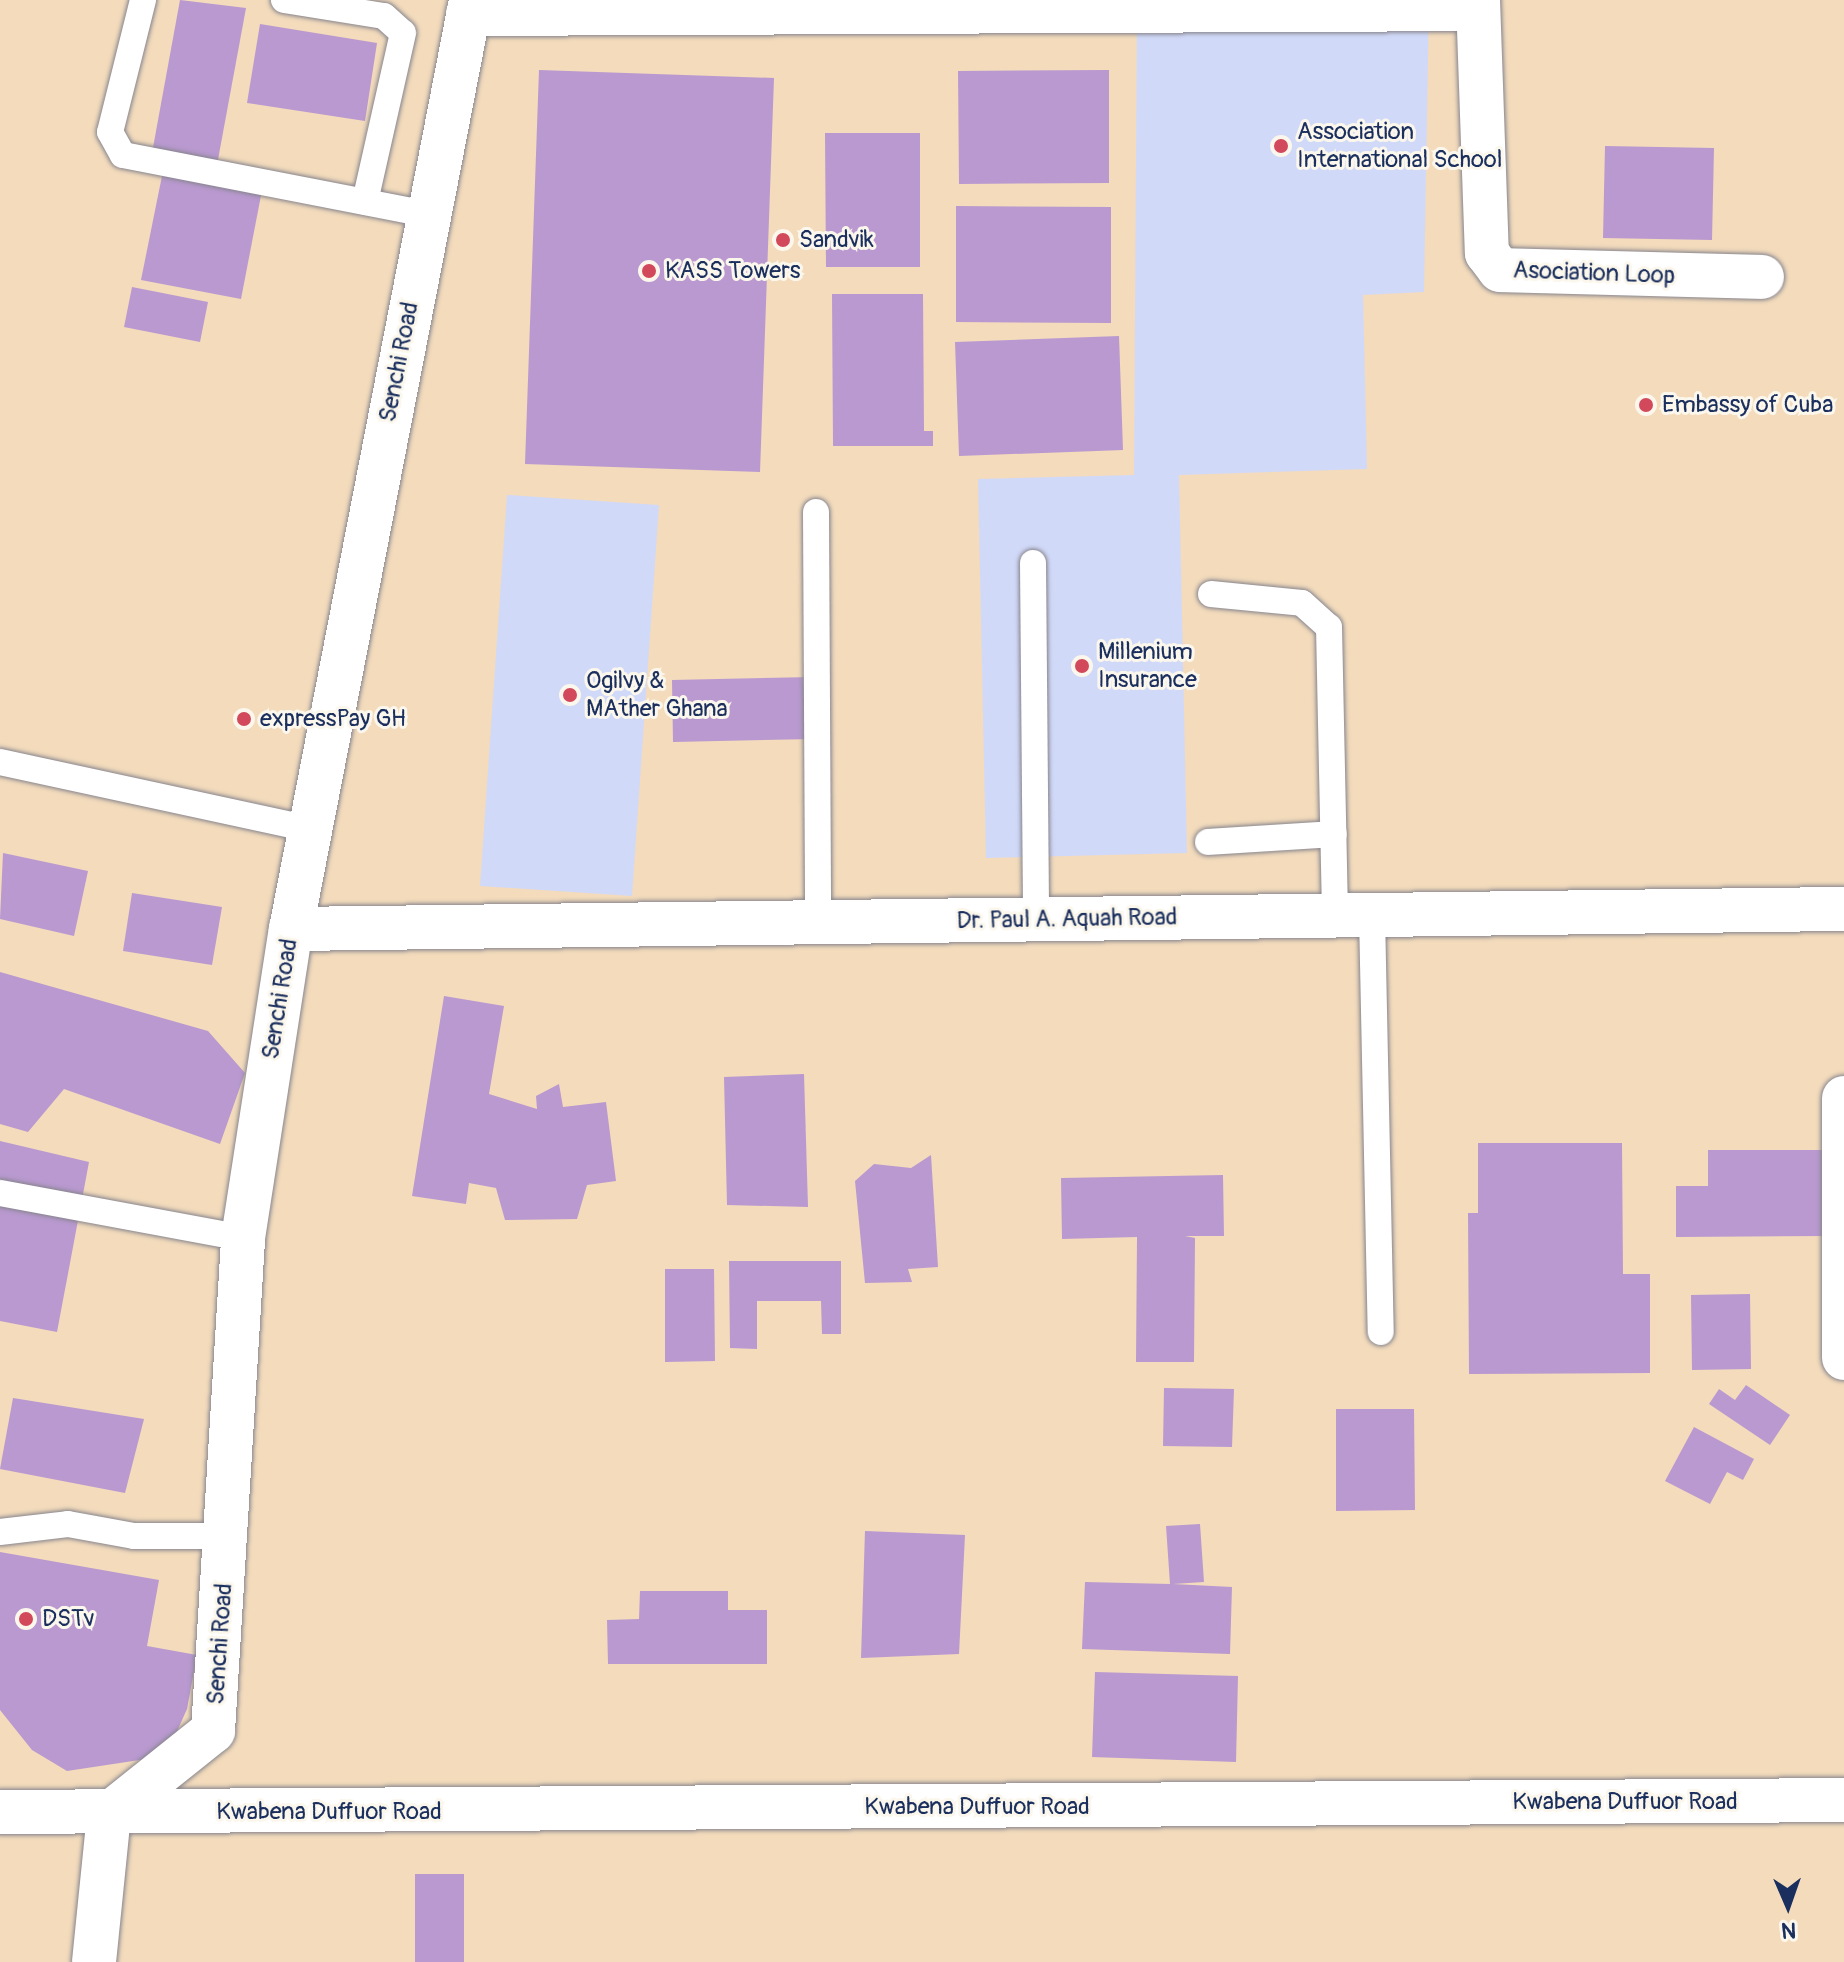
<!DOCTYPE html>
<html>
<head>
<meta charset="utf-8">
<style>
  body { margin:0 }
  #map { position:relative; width:1844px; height:1962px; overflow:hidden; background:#f3dbbc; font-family:Pangolin,sans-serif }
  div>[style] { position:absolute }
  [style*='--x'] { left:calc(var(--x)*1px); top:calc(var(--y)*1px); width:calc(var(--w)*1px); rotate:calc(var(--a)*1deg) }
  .built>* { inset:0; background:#d1d9f9 }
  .building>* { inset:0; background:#b999d0 }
  .roads { filter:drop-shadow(0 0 2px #87858d) drop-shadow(0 0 2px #87858d) }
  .lane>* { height:26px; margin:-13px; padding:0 13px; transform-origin:13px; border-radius:13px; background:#fff }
  .street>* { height:44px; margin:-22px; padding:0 22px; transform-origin:22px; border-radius:22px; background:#fff }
  .dots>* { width:22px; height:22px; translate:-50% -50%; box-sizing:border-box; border:4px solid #fbf7ec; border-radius:50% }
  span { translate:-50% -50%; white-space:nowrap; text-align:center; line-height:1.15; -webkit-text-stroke:6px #fbf7ec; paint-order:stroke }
  .poi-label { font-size:24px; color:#1b2f5e }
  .left { translate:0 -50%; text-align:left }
  .street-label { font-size:24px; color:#1b2f5e }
  .north { position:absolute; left:1748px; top:1866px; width:80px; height:80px; -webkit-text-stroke:6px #fbf7ec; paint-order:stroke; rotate:178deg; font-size:22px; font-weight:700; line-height:32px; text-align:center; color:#1b2f5e }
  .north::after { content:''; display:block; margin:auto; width:28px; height:36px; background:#1b2f5e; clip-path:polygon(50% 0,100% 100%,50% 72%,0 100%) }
</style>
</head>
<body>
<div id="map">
  <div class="built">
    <div style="clip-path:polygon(1137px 0,1429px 0,1424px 292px,1363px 295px,1367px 469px,1179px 475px,1187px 853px,986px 858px,978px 479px,1134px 475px)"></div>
    <div style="clip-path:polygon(507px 495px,659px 505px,632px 896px,480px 886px)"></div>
  </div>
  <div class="building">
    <div style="clip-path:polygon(180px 0,246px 8px,217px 165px,152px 153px)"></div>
    <div style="clip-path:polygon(260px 24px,377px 43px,365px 121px,247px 103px)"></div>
    <div style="clip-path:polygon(539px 70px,774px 78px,760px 472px,525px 464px)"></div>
    <div style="clip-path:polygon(1109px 70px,1109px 183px,959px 184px,958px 71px)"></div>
    <div style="clip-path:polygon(825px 133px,920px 133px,920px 267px,826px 267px)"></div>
    <div style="clip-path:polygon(1605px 146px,1714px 148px,1712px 240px,1603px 238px)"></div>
    <div style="clip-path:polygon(164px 166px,263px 185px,241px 299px,141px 280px)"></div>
    <div style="clip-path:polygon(956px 206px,1111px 207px,1111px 323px,956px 322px)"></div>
    <div style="clip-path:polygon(132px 287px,208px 302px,200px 342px,124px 327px)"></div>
    <div style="clip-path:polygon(832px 294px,923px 294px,924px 431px,933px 431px,933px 446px,833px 446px)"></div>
    <div style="clip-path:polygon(1119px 336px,1123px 450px,959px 456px,955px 342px)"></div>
    <div style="clip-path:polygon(814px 677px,815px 739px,673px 742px,672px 680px)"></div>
    <div style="clip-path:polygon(3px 853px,88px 871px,74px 936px,0 919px)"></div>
    <div style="clip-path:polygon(132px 893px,222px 907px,212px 965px,123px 951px)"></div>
    <div style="clip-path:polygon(0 972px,208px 1031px,245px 1073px,220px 1144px,64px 1089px,28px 1132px,0 1124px)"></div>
    <div style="clip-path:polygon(444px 996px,504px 1006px,489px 1094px,537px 1109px,536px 1096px,559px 1084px,563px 1107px,606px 1102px,616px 1181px,587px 1185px,577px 1219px,505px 1220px,496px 1188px,469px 1183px,466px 1204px,412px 1196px)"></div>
    <div style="clip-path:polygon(804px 1074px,808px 1207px,727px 1205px,724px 1077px)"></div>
    <div style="clip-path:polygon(0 1141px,89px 1162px,57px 1332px,0 1321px)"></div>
    <div style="clip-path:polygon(1478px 1143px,1622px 1143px,1623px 1274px,1650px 1274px,1650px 1373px,1469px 1374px,1468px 1213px,1478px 1213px)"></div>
    <div style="clip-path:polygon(1708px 1150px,1826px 1150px,1826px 1236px,1676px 1237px,1676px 1186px,1708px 1186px)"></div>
    <div style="clip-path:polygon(931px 1155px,938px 1267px,908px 1269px,912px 1282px,865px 1283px,855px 1181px,874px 1164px,911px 1168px)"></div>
    <div style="clip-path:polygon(1223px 1175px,1224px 1236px,1185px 1236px,1195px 1238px,1194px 1362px,1136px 1362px,1137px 1237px,1062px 1239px,1061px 1178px)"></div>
    <div style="clip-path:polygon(729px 1261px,841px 1261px,841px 1334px,822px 1334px,821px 1301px,757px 1301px,757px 1349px,730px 1348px)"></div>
    <div style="clip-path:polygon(665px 1269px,714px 1269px,715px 1361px,665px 1362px)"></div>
    <div style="clip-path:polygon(1750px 1294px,1751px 1369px,1692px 1370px,1691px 1295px)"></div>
    <div style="clip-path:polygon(1746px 1385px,1790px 1415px,1770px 1445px,1709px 1404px,1719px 1389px,1735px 1400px)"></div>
    <div style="clip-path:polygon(1164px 1388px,1234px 1389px,1232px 1447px,1163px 1446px)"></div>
    <div style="clip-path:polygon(13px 1398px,144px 1419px,125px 1493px,0 1469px)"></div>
    <div style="clip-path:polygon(1336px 1409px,1414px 1409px,1415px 1510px,1336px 1511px)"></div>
    <div style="clip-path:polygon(1694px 1427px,1754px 1459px,1743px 1480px,1727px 1472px,1710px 1504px,1665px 1481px)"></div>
    <div style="clip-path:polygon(1200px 1524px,1204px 1582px,1173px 1584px,1232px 1587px,1230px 1654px,1082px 1649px,1085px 1582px,1170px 1584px,1166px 1526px)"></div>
    <div style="clip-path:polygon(865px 1531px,965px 1535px,959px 1654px,861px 1658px)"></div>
    <div style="clip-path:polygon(0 1552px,159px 1580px,147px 1646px,197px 1655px,187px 1709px,166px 1756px,67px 1771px,32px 1750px,0 1710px)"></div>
    <div style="clip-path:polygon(640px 1591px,728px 1591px,728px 1610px,767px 1610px,767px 1664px,608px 1664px,607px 1620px,639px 1619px)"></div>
    <div style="clip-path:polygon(1095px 1672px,1238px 1676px,1236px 1762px,1092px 1757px)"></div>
    <div style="clip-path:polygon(415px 1874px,464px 1874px,464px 1962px,415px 1962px)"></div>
  </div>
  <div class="roads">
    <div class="lane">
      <div style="--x:143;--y:0;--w:136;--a:104"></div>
      <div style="--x:110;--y:132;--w:26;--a:61"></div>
      <div style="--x:123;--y:155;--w:310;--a:11"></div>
      <div style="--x:284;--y:0;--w:101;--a:9.1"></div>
      <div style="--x:384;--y:16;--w:25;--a:42"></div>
      <div style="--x:403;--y:33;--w:173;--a:102.7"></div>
      <div style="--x:816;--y:512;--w:410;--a:89.7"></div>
      <div style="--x:1033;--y:563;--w:357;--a:89.5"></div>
      <div style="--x:1211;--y:594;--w:91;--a:5.6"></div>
      <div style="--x:1302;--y:603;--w:36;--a:42"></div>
      <div style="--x:1329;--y:627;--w:289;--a:88.8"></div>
      <div style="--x:0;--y:762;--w:317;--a:12.2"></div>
      <div style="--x:1208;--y:842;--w:126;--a:-3.6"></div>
      <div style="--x:1372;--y:915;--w:417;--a:88.8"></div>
      <div style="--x:0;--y:1193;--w:247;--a:10.5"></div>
      <div style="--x:0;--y:1532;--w:68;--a:-6.7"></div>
      <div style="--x:68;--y:1524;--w:67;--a:10.3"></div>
      <div style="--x:134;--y:1536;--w:93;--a:0"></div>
    </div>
    <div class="street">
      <div style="--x:1478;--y:0;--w:253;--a:88"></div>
      <div style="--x:1487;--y:253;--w:21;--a:53"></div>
      <div style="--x:1500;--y:270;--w:262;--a:1.5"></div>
      <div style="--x:468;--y:14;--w:1010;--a:-0.28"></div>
      <div style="--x:291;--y:929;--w:1553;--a:-0.74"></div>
      <div style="--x:1844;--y:1098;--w:260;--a:90"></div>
      <div style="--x:0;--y:1812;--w:1844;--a:-0.37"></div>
      <div style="--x:94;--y:1962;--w:149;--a:-84.2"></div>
      <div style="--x:109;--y:1814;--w:133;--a:-38.6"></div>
      <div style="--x:213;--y:1731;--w:494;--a:-86.5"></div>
      <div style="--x:243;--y:1238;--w:313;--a:-81.2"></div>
      <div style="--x:291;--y:929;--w:946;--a:-79.03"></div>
    </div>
  </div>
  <div class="dots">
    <div style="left:1281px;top:146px;background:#d1495b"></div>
    <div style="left:783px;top:240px;background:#d1495b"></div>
    <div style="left:649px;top:271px;background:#d1495b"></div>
    <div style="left:1646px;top:405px;background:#d1495b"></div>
    <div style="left:1082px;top:666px;background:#d1495b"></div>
    <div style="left:570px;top:695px;background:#d1495b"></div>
    <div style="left:244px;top:719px;background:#d1495b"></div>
    <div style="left:26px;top:1619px;background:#d1495b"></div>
  </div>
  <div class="poi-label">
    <span class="left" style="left:1297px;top:146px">Association<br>International School</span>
    <span class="left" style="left:799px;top:240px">Sandvik</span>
    <span class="left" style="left:665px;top:271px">KASS Towers</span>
    <span class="left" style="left:1662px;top:405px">Embassy of Cuba</span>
    <span class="left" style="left:1098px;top:666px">Millenium<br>Insurance</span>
    <span class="left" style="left:586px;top:695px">Ogilvy &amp;<br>MAther Ghana</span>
    <span class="left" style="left:260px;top:719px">expressPay GH</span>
    <span class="left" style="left:42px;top:1619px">DSTv</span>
  </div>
  <div class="street-label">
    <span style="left:1594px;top:273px;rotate:2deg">Asociation Loop</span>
    <span style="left:399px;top:362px;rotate:-79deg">Senchi Road</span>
    <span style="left:1067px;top:919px;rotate:-1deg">Dr. Paul A. Aquah Road</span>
    <span style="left:280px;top:999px;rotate:-81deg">Senchi Road</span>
    <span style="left:220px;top:1644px;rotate:-86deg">Senchi Road</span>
    <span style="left:1625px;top:1802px">Kwabena Duffuor Road</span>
    <span style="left:977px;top:1807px">Kwabena Duffuor Road</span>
    <span style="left:329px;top:1812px">Kwabena Duffuor Road</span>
  </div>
  <div class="north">N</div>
</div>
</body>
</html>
